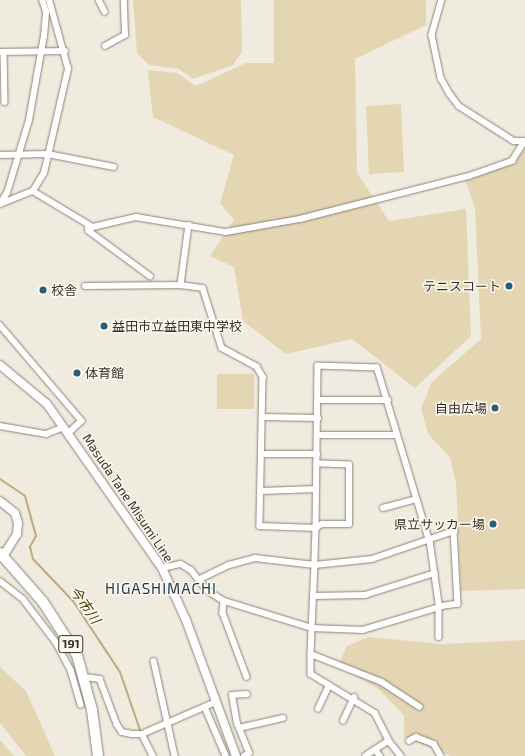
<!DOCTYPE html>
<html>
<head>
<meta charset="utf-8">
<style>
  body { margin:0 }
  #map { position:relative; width:525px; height:756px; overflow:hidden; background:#f0ebdf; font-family:"Exo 2","Noto Sans JP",sans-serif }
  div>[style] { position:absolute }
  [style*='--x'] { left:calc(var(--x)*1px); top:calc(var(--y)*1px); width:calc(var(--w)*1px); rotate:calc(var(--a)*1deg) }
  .green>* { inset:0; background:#e4d5b3 }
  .stream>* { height:2px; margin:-1px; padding:0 1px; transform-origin:1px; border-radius:1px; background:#c0aa7b }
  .roads { filter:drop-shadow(0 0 1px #898379) drop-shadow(0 0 1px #898379) }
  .street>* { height:5.5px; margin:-2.75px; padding:0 2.75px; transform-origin:2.75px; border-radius:2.75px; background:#fff }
  .secondary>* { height:8px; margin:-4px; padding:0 4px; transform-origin:4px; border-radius:4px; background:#fff }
  .highway>* { height:10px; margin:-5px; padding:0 5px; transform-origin:5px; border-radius:5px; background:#fff }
  .dots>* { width:11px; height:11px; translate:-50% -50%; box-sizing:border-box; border:2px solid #fef8ec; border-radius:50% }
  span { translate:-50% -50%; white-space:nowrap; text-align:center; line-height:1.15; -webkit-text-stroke:3px #fef8ec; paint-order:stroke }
  .shield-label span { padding:1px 3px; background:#fef8ec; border:1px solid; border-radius:3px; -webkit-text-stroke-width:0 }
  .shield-label { font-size:12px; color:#33312c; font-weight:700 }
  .poi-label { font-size:13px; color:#33312c }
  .right { translate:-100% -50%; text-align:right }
  .left { translate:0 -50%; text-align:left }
  .street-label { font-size:13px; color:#33312c }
  .water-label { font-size:14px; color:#4a3a13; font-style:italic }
  .quarter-label { font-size:15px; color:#174057; letter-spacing:1px }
</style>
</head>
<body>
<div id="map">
  <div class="green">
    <div style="clip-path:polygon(133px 0,241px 0,242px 52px,233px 65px,193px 79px,179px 69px,149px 65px,137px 53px)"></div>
    <div style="clip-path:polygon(274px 0,426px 0,426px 25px,355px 59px,357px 173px,389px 221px,466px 209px,471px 336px,415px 388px,352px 339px,286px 354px,243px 321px,234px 267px,210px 256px,234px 220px,220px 203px,234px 155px,153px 117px,148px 70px,177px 73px,196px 86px,246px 63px,274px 63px)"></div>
    <div style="clip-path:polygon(401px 104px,404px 172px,369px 174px,366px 106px)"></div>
    <div style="clip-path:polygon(525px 149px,525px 589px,461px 591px,456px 483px,450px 457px,428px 434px,421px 408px,432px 382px,481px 339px,475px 208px,465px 180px,513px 164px)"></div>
    <div style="clip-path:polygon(217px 374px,254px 374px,254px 409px,217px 409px)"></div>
    <div style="clip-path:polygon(368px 637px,443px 644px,525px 640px,525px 756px,451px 756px,404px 737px,404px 715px,377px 688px,338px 666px,347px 646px)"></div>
    <div style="clip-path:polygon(0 667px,26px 691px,55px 756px,26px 756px,0 723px)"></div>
    <div style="clip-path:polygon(0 740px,14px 756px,0 756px)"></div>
  </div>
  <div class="stream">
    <div style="--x:0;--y:479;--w:30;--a:34"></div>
    <div style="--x:25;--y:496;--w:41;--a:74.6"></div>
    <div style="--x:36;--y:536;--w:13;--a:119"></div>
    <div style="--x:30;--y:547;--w:12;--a:76"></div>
    <div style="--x:33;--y:559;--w:58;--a:46.4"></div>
    <div style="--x:73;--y:601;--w:85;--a:56.5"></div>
    <div style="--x:120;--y:672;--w:65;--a:71"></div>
  </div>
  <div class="roads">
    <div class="street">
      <div style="--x:99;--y:0;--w:13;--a:63"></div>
      <div style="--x:442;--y:0;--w:36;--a:106"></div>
      <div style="--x:432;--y:35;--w:44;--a:78.2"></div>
      <div style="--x:441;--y:78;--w:18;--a:61"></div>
      <div style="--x:450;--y:94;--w:15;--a:53"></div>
      <div style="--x:459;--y:106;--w:65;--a:32.5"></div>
      <div style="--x:514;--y:141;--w:11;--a:0"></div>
      <div style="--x:105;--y:46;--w:23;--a:-29"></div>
      <div style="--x:125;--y:35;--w:35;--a:-92"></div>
      <div style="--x:0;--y:52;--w:65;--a:-0.9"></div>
      <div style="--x:4;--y:52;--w:50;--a:88.9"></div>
      <div style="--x:0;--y:155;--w:48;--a:-1.2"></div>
      <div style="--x:48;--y:154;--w:67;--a:11.1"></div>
      <div style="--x:33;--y:191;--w:70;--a:31"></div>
      <div style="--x:93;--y:227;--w:44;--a:-13.1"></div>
      <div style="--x:136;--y:217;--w:91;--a:9.5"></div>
      <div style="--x:226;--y:232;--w:75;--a:-10"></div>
      <div style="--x:300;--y:219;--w:174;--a:-14.3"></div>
      <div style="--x:469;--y:176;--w:46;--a:-19.2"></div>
      <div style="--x:512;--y:161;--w:22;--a:-58"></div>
      <div style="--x:0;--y:204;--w:35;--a:-22"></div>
      <div style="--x:33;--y:191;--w:21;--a:-59"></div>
      <div style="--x:44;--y:173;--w:107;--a:-77"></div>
      <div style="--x:68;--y:69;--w:72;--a:-105.4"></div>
      <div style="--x:0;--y:204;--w:13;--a:-58"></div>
      <div style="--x:7;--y:193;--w:76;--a:-73.2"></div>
      <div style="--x:29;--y:120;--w:85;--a:-79.9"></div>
      <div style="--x:44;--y:36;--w:24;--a:-85"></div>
      <div style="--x:46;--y:12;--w:13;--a:-108"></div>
      <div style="--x:88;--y:225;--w:6;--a:81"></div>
      <div style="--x:89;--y:231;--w:76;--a:36.4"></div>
      <div style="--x:189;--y:225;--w:61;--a:97.6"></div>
      <div style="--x:181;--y:285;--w:22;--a:8"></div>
      <div style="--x:203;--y:288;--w:63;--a:72.4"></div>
      <div style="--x:222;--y:348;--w:40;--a:28"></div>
      <div style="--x:257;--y:367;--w:12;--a:59"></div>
      <div style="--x:263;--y:377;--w:149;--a:91.2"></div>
      <div style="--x:260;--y:526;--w:56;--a:2"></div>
      <div style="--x:316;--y:528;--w:7;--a:-34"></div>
      <div style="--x:322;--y:524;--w:27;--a:0"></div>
      <div style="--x:349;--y:524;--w:59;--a:-90"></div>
      <div style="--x:349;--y:465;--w:32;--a:-178"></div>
      <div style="--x:85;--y:286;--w:96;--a:-0.6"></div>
      <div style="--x:0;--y:325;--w:126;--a:49.5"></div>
      <div style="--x:82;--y:421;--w:18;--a:137"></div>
      <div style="--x:318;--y:400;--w:70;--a:0"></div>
      <div style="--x:262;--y:417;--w:56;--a:1"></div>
      <div style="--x:0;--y:426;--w:47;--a:9.9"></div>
      <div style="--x:46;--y:434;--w:19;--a:-21"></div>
      <div style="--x:317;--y:435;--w:80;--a:0"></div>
      <div style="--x:261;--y:454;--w:56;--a:0"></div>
      <div style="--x:261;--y:491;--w:55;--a:-2.1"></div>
      <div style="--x:383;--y:508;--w:34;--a:-15"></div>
      <div style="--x:162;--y:568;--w:19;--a:-12"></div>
      <div style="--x:181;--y:564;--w:12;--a:31"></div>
      <div style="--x:191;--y:570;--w:26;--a:51"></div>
      <div style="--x:207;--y:590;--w:20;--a:33"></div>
      <div style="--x:224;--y:601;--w:92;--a:17.1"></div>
      <div style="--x:312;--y:628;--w:51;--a:2.2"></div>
      <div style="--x:363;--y:630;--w:79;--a:-16.8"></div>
      <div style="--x:439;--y:607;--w:64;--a:-98.1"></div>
      <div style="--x:430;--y:544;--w:184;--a:-106.8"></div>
      <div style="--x:377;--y:368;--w:59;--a:-178.1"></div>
      <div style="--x:318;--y:366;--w:162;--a:90.7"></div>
      <div style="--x:316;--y:528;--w:37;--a:92"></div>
      <div style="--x:315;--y:565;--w:63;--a:92.7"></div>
      <div style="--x:312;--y:628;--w:26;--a:92"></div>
      <div style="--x:311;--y:654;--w:20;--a:90"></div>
      <div style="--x:311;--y:674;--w:75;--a:31.4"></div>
      <div style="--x:375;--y:713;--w:31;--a:63"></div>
      <div style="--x:389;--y:741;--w:27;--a:147"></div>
      <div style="--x:200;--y:579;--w:32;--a:-26"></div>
      <div style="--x:229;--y:565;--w:27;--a:-15"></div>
      <div style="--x:255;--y:558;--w:60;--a:6.7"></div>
      <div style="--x:315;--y:565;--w:57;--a:-6"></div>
      <div style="--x:372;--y:559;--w:87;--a:-18.9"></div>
      <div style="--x:454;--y:531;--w:73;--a:86.9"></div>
      <div style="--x:458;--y:604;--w:19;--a:171"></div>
      <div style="--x:439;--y:607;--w:30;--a:90"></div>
      <div style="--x:0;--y:581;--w:29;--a:38"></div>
      <div style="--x:23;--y:599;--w:54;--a:52.5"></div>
      <div style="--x:56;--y:642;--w:32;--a:62"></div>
      <div style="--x:71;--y:670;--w:36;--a:74"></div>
      <div style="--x:313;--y:596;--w:52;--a:-1.1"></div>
      <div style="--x:365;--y:595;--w:73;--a:-17.4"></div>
      <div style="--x:224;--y:601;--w:12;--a:95"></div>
      <div style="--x:223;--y:613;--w:68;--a:69.4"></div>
      <div style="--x:311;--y:654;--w:76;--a:21.5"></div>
      <div style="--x:382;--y:682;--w:45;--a:33.3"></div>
      <div style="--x:154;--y:661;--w:97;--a:77.5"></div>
      <div style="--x:84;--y:677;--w:16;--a:7"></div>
      <div style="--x:100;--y:679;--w:48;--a:69.3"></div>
      <div style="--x:117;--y:724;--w:9;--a:58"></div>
      <div style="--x:122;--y:732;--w:10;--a:11"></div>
      <div style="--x:132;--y:734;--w:10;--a:0"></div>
      <div style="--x:142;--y:734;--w:81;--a:-23.4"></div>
      <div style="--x:205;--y:707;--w:53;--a:66.8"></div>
      <div style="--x:318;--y:709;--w:26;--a:-65"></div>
      <div style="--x:343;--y:721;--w:26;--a:-65"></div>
      <div style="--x:239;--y:728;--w:45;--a:-12.8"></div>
      <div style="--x:142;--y:734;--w:25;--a:63"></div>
      <div style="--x:389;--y:741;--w:19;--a:51"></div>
      <div style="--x:409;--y:741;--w:8;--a:-30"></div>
      <div style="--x:416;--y:737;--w:19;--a:21"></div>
      <div style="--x:434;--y:744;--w:14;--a:60"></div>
      <div style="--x:376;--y:750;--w:7;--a:56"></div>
      <div style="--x:244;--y:756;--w:6;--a:-31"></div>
      <div style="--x:249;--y:753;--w:31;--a:-112"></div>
      <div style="--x:237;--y:724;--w:29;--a:-100"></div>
      <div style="--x:232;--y:695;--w:15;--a:-4"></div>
    </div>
    <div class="secondary">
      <div style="--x:0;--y:365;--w:61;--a:39.7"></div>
      <div style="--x:47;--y:404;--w:200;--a:55"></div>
      <div style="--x:162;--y:568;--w:57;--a:65.2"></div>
      <div style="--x:186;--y:620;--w:145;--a:69.8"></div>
      <div style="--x:0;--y:501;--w:19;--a:39"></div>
      <div style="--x:15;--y:513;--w:10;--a:73"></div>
      <div style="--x:18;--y:523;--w:11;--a:95"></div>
      <div style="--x:17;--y:534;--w:26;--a:122"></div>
    </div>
    <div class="highway">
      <div style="--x:0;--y:553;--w:65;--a:48.7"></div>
      <div style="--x:43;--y:602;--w:63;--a:57.3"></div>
      <div style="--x:77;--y:655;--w:57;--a:74.7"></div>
      <div style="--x:92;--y:710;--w:46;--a:82.6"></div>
    </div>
  </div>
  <div class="dots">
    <div style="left:509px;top:286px;background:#285c78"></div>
    <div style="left:43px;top:290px;background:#285c78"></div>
    <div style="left:104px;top:326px;background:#285c78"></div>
    <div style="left:77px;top:373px;background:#285c78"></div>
    <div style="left:495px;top:408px;background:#285c78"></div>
    <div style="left:493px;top:524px;background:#285c78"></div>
  </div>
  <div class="shield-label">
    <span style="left:71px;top:644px">191</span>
  </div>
  <div class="poi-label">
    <span class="right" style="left:501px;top:286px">テニスコート</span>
    <span class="left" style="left:51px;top:290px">校舎</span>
    <span class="left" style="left:112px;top:326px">益田市立益田東中学校</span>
    <span class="left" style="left:85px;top:373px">体育館</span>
    <span class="right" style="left:487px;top:408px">自由広場</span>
    <span class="right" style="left:485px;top:524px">県立サッカー場</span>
  </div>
  <div class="street-label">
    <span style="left:128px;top:498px;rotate:56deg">Masuda Tane Misumi Line</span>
  </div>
  <div class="water-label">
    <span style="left:85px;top:605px;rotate:55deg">今市川</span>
  </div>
  <div class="quarter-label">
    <span style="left:161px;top:589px">HIGASHIMACHI</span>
  </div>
</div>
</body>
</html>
